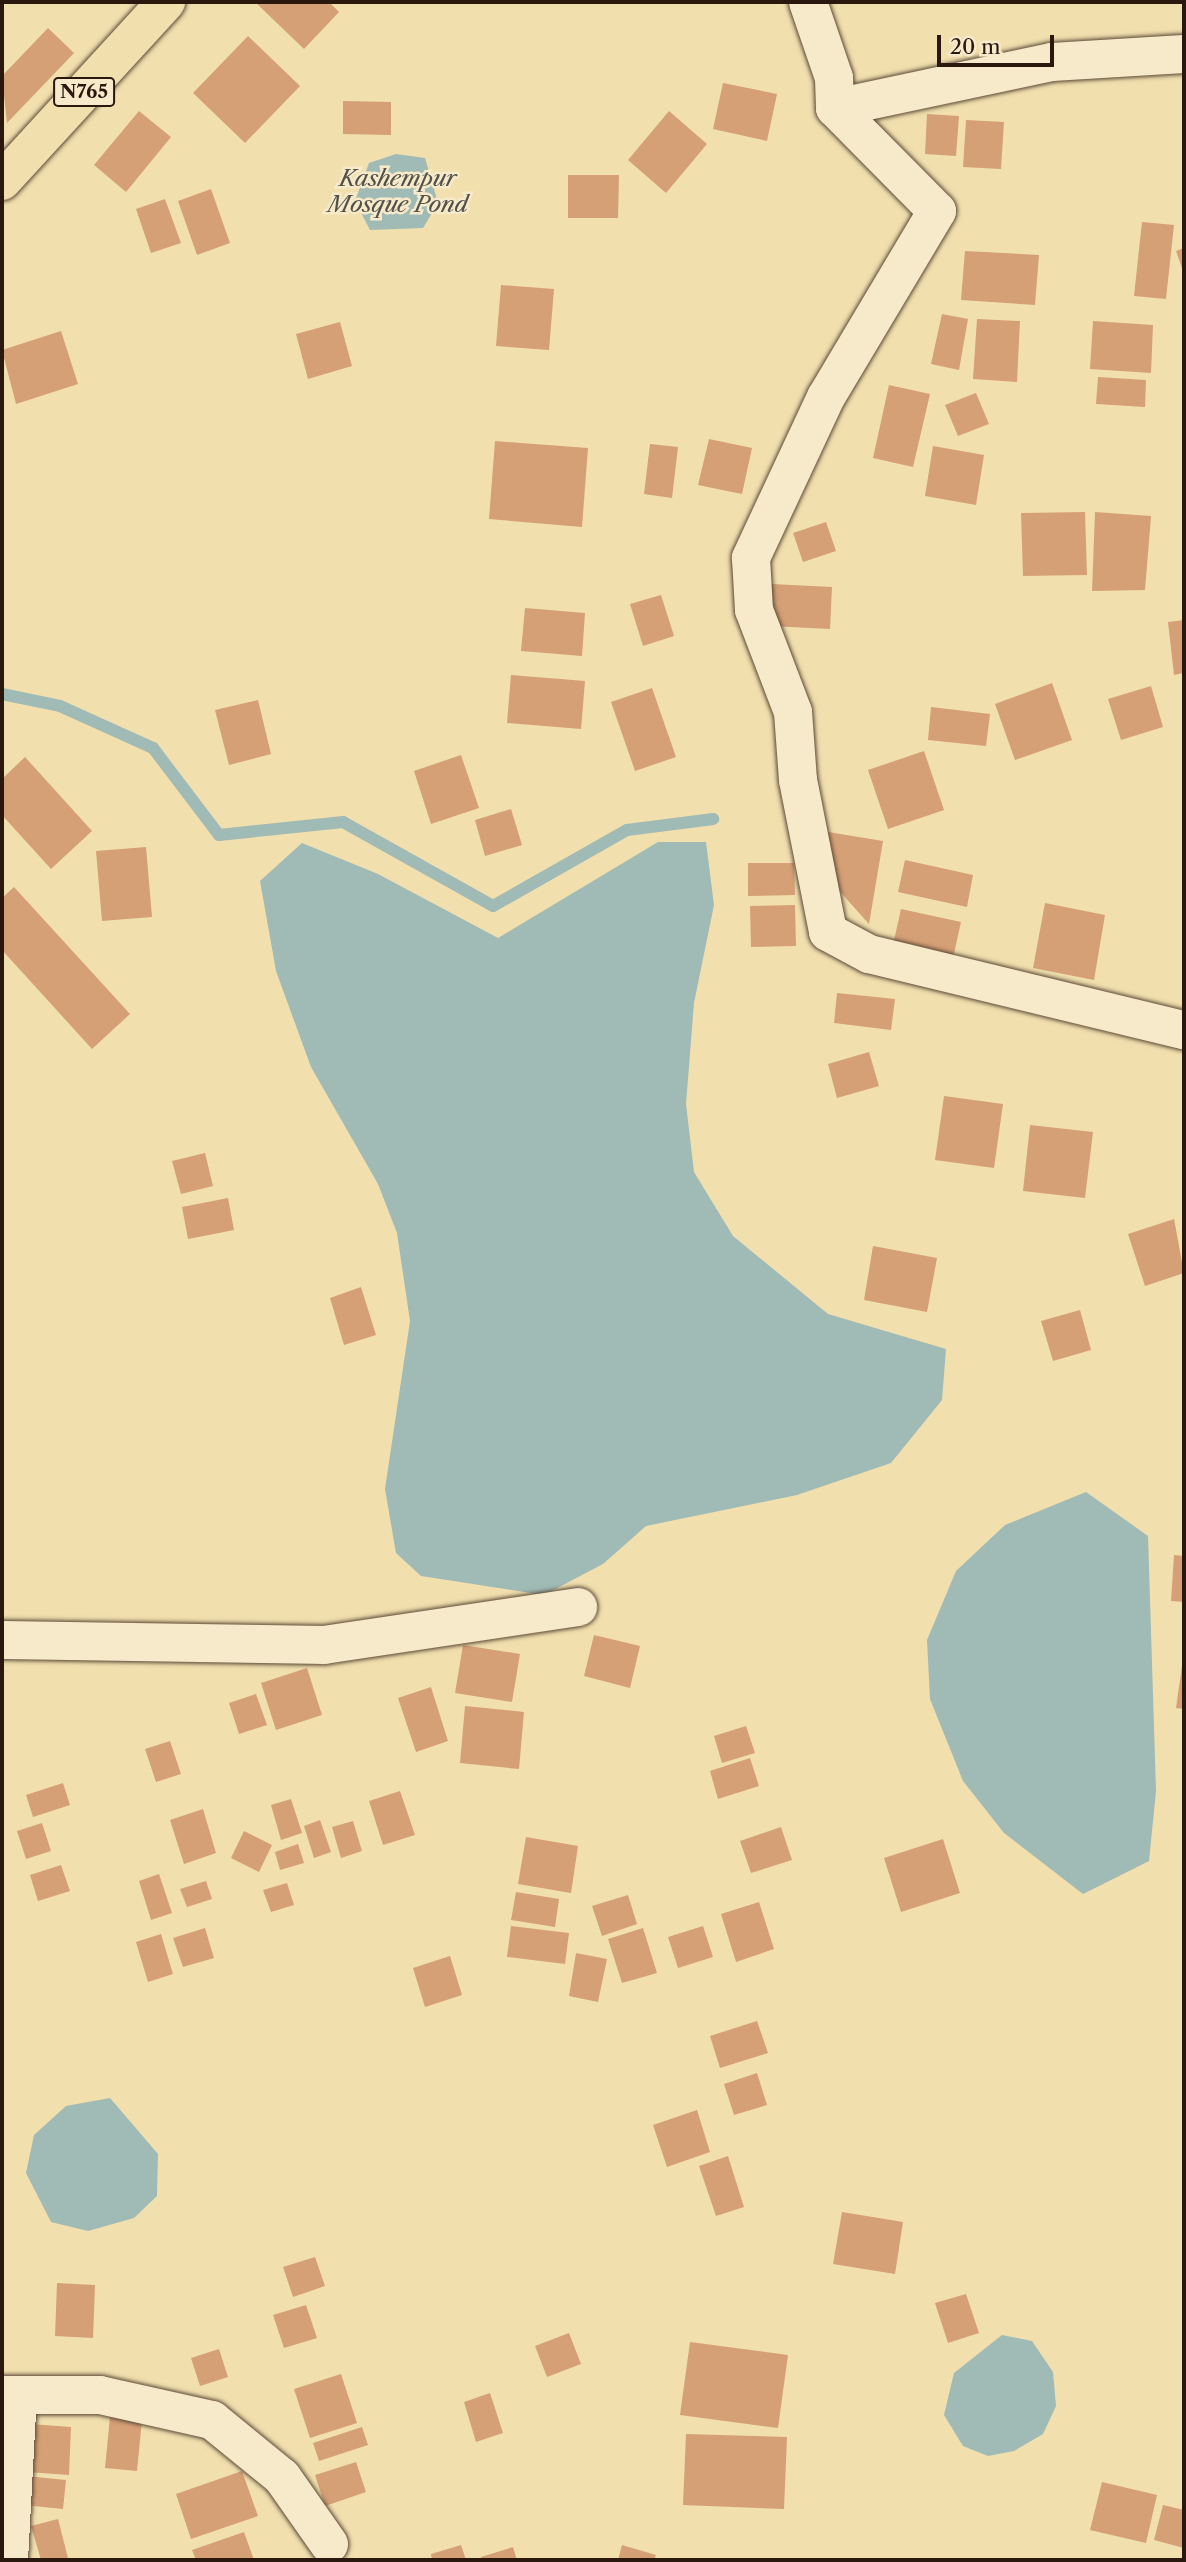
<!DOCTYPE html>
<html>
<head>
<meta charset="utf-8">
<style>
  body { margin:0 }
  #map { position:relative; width:1186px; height:2562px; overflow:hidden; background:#f1dfae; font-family:"Libre Caslon Text",serif }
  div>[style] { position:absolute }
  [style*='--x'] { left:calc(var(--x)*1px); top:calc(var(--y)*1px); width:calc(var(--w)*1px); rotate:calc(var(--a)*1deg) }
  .water>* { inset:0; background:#a0bab6 }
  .stream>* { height:12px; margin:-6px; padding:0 6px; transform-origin:6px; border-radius:6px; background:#a0bab6 }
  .building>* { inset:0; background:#d6a076 }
  .roads { filter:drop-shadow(0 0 2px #5c4a37) drop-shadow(0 0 2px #5c4a37) }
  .street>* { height:38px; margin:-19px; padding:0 19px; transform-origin:19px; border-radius:19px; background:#f6eaca }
  .secondary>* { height:38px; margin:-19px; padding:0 19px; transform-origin:19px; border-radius:19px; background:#f6eaca }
  .highway>* { height:38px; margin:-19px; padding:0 19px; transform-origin:19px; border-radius:19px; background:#f1dfae }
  span { translate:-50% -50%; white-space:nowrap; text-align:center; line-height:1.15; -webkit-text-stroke:5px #f6eaca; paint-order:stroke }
  .shield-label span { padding:2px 5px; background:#f6eaca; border:2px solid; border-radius:5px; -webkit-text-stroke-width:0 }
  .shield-label { font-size:19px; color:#2a180f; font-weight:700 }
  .water-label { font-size:23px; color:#535149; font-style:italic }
  .frame { position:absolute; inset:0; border:4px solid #2a180f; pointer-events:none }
  .scale { position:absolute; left:937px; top:35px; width:117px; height:32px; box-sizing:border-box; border:4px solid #2a180f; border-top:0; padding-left:9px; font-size:21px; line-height:24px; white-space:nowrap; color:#2a180f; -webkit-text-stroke:5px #f6eaca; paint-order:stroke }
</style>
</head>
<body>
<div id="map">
  <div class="water">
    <div style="clip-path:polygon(396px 154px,425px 158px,438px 203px,423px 228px,370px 230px,355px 201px,369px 163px)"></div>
    <div style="clip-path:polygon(658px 842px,706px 842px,714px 905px,694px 1003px,686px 1104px,694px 1172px,733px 1236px,828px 1314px,946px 1349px,942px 1400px,891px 1463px,797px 1495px,646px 1526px,603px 1564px,544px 1595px,421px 1576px,396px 1553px,385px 1489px,410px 1321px,397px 1233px,378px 1184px,311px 1067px,276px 971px,260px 881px,302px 843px,378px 874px,498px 938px)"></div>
    <div style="clip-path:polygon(1086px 1492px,1148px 1536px,1156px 1791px,1149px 1861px,1083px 1894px,1004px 1833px,963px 1781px,930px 1699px,927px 1640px,956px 1571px,1005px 1525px)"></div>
    <div style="clip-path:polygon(110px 2098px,158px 2154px,157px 2196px,134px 2218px,88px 2231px,51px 2222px,26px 2173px,34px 2135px,66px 2106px)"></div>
    <div style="clip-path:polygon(1002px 2335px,1032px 2341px,1053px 2372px,1056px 2406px,1043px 2434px,1014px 2451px,988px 2456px,963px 2446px,944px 2415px,954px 2373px)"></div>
  </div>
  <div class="stream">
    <div style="--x:2;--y:694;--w:59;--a:11.7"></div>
    <div style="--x:60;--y:706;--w:102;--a:24.3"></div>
    <div style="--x:153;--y:748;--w:109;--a:52.8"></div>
    <div style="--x:219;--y:835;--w:125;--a:-6"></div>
    <div style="--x:343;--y:822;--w:172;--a:29.2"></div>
    <div style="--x:493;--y:906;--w:154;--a:-29.6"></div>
    <div style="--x:627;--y:830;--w:87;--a:-7.3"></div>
  </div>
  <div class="building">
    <div style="clip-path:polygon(255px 2px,329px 2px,339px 12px,304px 49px)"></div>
    <div style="clip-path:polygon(48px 28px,74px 53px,7px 123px,2px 76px)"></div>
    <div style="clip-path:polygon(248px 36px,300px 86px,245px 143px,193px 93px)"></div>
    <div style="clip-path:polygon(723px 83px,777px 94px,767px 141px,713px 129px)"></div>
    <div style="clip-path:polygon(343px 101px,391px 102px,391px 135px,343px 134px)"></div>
    <div style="clip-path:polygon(139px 111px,171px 137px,126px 192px,94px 165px)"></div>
    <div style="clip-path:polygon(669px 111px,707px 144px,666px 193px,628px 160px)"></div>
    <div style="clip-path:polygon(927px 114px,959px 116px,956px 156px,925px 154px)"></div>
    <div style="clip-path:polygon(966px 120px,1004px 122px,1001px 169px,963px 167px)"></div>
    <div style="clip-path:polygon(568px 175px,619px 175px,618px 218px,568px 218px)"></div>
    <div style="clip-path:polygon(211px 189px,230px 243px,197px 255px,178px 201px)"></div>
    <div style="clip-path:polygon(165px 199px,181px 243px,151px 253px,136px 209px)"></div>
    <div style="clip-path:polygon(1142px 222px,1174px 225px,1166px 299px,1134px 296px)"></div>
    <div style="clip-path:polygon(1184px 248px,1184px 274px,1176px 251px)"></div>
    <div style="clip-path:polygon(965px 251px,1039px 255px,1035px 305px,961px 300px)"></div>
    <div style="clip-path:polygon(501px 285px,554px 289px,549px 350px,496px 346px)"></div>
    <div style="clip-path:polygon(942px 314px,968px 319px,959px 370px,931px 364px)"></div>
    <div style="clip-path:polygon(977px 319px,1020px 321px,1017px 382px,973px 379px)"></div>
    <div style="clip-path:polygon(1093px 321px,1153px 325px,1151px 373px,1090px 369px)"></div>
    <div style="clip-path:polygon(340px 322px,352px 366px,308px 379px,296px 334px)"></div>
    <div style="clip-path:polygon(61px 331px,78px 384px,16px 404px,2px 350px)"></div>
    <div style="clip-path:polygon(1098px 377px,1146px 380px,1145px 407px,1096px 404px)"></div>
    <div style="clip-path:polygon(889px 385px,930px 394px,913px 467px,873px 458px)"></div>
    <div style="clip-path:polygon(976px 393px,989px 424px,958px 436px,945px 405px)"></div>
    <div style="clip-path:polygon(709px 439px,752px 448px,742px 494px,698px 485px)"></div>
    <div style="clip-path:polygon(495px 441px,588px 448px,582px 527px,489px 519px)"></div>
    <div style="clip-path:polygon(650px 444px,678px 447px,672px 498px,644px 494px)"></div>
    <div style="clip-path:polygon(933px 446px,984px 455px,976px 505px,925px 496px)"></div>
    <div style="clip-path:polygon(1085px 512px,1087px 575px,1023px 576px,1021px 513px)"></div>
    <div style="clip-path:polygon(1095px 512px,1151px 516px,1145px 590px,1092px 591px)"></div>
    <div style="clip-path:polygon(826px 522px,836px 551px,803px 562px,793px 533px)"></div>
    <div style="clip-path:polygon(772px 584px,832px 587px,830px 629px,770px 626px)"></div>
    <div style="clip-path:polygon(661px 595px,674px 636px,643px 646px,630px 604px)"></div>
    <div style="clip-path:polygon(525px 608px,585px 613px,582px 656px,521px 651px)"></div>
    <div style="clip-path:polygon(1184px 620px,1184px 673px,1174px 675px,1168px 622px)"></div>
    <div style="clip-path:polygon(511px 675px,585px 681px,581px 729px,507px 723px)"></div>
    <div style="clip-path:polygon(1052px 683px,1072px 740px,1015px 760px,995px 704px)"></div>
    <div style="clip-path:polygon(1151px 686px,1163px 727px,1121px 740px,1108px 699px)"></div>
    <div style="clip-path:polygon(652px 688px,676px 757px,635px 771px,611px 702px)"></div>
    <div style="clip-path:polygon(258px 700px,271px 754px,229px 765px,215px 710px)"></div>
    <div style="clip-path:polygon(931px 707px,990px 714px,986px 746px,928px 740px)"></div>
    <div style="clip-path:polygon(924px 751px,944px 810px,888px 829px,868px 770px)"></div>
    <div style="clip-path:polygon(461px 755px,479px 808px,431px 824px,414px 771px)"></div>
    <div style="clip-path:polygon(25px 757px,92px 831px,51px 869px,2px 815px,2px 779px)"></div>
    <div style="clip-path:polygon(511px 809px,522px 845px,485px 856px,475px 820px)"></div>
    <div style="clip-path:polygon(828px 832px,883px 841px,869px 924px,835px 886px)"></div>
    <div style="clip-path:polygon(146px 847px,152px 917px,102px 921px,96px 851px)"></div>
    <div style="clip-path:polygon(905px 860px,973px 875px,967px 907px,898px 892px)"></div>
    <div style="clip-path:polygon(748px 863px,794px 863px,795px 895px,748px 896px)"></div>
    <div style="clip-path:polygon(14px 887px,130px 1014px,92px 1049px,2px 950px,2px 898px)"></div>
    <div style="clip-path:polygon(1045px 903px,1105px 915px,1094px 980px,1033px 968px)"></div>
    <div style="clip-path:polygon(795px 905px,796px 946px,751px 947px,750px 906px)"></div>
    <div style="clip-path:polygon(901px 909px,961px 922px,953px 958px,893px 945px)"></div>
    <div style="clip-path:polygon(837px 993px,895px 999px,891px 1030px,834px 1023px)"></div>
    <div style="clip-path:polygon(869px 1052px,879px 1086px,837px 1098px,828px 1064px)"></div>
    <div style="clip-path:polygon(944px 1096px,1003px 1104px,994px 1168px,935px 1160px)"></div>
    <div style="clip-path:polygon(1030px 1125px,1093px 1132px,1085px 1198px,1023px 1191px)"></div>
    <div style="clip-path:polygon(205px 1153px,213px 1186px,181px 1194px,172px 1161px)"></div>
    <div style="clip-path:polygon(228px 1198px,234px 1230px,188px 1239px,182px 1207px)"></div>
    <div style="clip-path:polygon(1174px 1219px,1184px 1273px,1145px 1286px,1128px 1234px)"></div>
    <div style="clip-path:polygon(873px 1246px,937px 1258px,927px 1312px,864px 1300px)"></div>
    <div style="clip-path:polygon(361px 1287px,376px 1335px,344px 1345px,330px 1298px)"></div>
    <div style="clip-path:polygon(1080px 1310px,1091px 1350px,1053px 1361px,1041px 1321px)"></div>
    <div style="clip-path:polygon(1174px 1555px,1184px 1556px,1184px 1602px,1171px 1601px)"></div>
    <div style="clip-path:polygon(594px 1635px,640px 1646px,630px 1688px,584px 1676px)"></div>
    <div style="clip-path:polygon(463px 1645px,520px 1654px,512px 1702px,455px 1693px)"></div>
    <div style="clip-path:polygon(1182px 1666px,1184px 1666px,1184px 1709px,1176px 1708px)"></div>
    <div style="clip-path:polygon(307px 1668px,322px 1715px,276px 1730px,261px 1683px)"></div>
    <div style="clip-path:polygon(431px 1687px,448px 1741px,416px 1752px,398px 1698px)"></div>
    <div style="clip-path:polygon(256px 1694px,267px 1725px,239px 1734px,229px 1703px)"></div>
    <div style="clip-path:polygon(465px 1706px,524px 1712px,519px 1769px,460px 1763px)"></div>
    <div style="clip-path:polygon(746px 1726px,755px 1753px,722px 1763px,714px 1736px)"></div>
    <div style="clip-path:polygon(170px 1741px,181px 1774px,156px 1782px,145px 1749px)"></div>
    <div style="clip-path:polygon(750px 1758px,759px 1786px,718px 1799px,710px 1771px)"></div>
    <div style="clip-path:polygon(63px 1783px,70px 1805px,33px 1817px,26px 1795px)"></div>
    <div style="clip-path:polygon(400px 1791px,415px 1835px,383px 1845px,369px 1801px)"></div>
    <div style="clip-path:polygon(291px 1799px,302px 1833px,281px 1840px,271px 1805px)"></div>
    <div style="clip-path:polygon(203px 1809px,216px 1853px,184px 1864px,170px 1820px)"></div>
    <div style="clip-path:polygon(320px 1820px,331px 1852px,314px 1858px,304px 1826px)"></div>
    <div style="clip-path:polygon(353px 1821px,362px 1851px,341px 1858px,332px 1827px)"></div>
    <div style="clip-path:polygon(42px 1823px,51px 1851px,26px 1859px,17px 1831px)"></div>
    <div style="clip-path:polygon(781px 1827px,792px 1860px,751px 1873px,740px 1841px)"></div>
    <div style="clip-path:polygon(244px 1831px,272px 1845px,259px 1872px,231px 1858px)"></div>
    <div style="clip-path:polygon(526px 1837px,578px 1846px,571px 1893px,518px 1884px)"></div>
    <div style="clip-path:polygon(943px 1839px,960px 1893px,901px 1912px,884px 1858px)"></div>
    <div style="clip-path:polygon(298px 1844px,304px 1863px,280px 1870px,275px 1852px)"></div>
    <div style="clip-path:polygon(61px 1865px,70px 1891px,38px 1901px,30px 1875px)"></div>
    <div style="clip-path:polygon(159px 1874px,172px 1913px,151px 1920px,139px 1881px)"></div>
    <div style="clip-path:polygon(206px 1881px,212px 1899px,187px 1907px,180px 1889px)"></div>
    <div style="clip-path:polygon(287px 1883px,294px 1905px,271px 1912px,263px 1890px)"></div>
    <div style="clip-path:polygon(516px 1892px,559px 1899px,555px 1927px,511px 1920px)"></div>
    <div style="clip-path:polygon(628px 1895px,637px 1924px,602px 1936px,592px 1906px)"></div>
    <div style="clip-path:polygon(759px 1902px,774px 1949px,736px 1962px,721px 1914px)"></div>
    <div style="clip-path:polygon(511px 1926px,569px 1933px,565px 1964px,507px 1957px)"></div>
    <div style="clip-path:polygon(703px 1926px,713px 1957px,678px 1968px,668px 1937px)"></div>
    <div style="clip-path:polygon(205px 1928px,214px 1958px,183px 1967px,173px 1938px)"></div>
    <div style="clip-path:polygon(643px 1928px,657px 1973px,622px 1983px,608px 1939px)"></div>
    <div style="clip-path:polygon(161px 1934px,173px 1974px,148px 1982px,136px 1942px)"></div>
    <div style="clip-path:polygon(576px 1953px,607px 1959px,598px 2002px,569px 1996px)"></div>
    <div style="clip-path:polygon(450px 1956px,462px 1995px,425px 2007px,413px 1968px)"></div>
    <div style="clip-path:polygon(757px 2021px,768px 2053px,720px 2068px,710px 2036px)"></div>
    <div style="clip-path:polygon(757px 2073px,767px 2105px,734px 2115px,724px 2084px)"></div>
    <div style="clip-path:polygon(697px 2110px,710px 2152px,667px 2167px,653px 2125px)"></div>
    <div style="clip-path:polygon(728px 2156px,744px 2207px,716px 2216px,699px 2166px)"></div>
    <div style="clip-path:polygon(842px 2212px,903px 2222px,895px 2274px,833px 2264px)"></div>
    <div style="clip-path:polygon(315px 2257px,325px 2286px,293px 2297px,283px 2267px)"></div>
    <div style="clip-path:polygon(57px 2283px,95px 2285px,93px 2338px,55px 2336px)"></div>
    <div style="clip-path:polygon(966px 2294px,979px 2333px,948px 2343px,935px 2303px)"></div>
    <div style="clip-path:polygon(306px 2305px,317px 2338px,284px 2348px,273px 2315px)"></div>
    <div style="clip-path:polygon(569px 2333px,581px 2364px,547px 2377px,535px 2346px)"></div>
    <div style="clip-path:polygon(690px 2342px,788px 2355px,778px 2428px,680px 2415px)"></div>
    <div style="clip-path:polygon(219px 2349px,228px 2377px,200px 2386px,191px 2358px)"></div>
    <div style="clip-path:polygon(341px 2374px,357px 2423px,310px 2438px,294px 2389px)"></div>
    <div style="clip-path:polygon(490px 2393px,503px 2433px,476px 2442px,464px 2402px)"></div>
    <div style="clip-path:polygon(110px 2417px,142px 2420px,137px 2471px,105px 2468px)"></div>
    <div style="clip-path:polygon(30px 2424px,71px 2427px,69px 2475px,27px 2472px)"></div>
    <div style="clip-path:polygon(362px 2427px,368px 2445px,319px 2461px,313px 2443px)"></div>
    <div style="clip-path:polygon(686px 2434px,787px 2437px,784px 2509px,683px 2505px)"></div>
    <div style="clip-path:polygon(356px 2462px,366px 2492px,325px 2506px,315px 2475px)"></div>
    <div style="clip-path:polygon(242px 2471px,258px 2516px,191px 2539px,176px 2494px)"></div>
    <div style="clip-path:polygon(26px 2476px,66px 2480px,63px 2509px,23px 2505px)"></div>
    <div style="clip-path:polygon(1102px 2482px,1157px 2495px,1146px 2543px,1090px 2530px)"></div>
    <div style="clip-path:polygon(1163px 2505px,1184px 2510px,1184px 2548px,1154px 2540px)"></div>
    <div style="clip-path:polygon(58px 2519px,68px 2558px,41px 2560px,31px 2526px)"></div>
    <div style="clip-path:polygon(244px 2532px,254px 2560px,196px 2560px,192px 2550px)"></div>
    <div style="clip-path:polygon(461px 2545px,466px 2560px,432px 2560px,431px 2554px)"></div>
    <div style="clip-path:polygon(622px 2545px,656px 2555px,654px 2560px,618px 2560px)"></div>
    <div style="clip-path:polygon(513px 2547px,517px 2560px,482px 2560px,481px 2557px)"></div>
  </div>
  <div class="roads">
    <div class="street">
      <div style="--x:808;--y:2;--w:80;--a:71.1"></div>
      <div style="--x:834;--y:78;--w:30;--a:88"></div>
      <div style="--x:835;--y:108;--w:145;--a:45.3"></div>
      <div style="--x:937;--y:211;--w:217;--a:120.8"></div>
      <div style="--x:826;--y:397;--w:178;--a:115"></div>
      <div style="--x:751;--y:558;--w:52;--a:86.7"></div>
      <div style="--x:754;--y:610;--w:109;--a:69.1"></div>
      <div style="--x:793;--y:712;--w:68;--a:85.8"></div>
      <div style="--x:798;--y:780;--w:155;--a:78.8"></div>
      <div style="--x:828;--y:932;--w:47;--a:28.2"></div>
      <div style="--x:869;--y:954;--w:324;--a:13.6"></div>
      <div style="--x:2;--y:1640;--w:322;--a:0.9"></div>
      <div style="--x:324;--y:1645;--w:257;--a:-8.5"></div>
      <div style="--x:2;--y:2395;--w:98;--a:0"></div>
      <div style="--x:100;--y:2395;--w:115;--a:12.6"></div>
      <div style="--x:212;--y:2420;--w:90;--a:39.2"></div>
      <div style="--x:282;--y:2477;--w:82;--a:55"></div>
      <div style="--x:9;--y:2560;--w:165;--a:-86.9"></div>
    </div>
    <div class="secondary">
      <div style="--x:835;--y:108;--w:222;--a:-12"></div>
      <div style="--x:1052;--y:62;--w:132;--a:-3.5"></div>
    </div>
    <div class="highway">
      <div style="--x:2;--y:181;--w:243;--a:-47.5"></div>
    </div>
  </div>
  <div class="shield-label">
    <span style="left:84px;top:92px">N765</span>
  </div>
  <div class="water-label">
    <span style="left:398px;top:191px">Kashempur<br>Mosque Pond</span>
  </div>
  <div class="frame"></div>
  <div class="scale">20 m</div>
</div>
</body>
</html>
